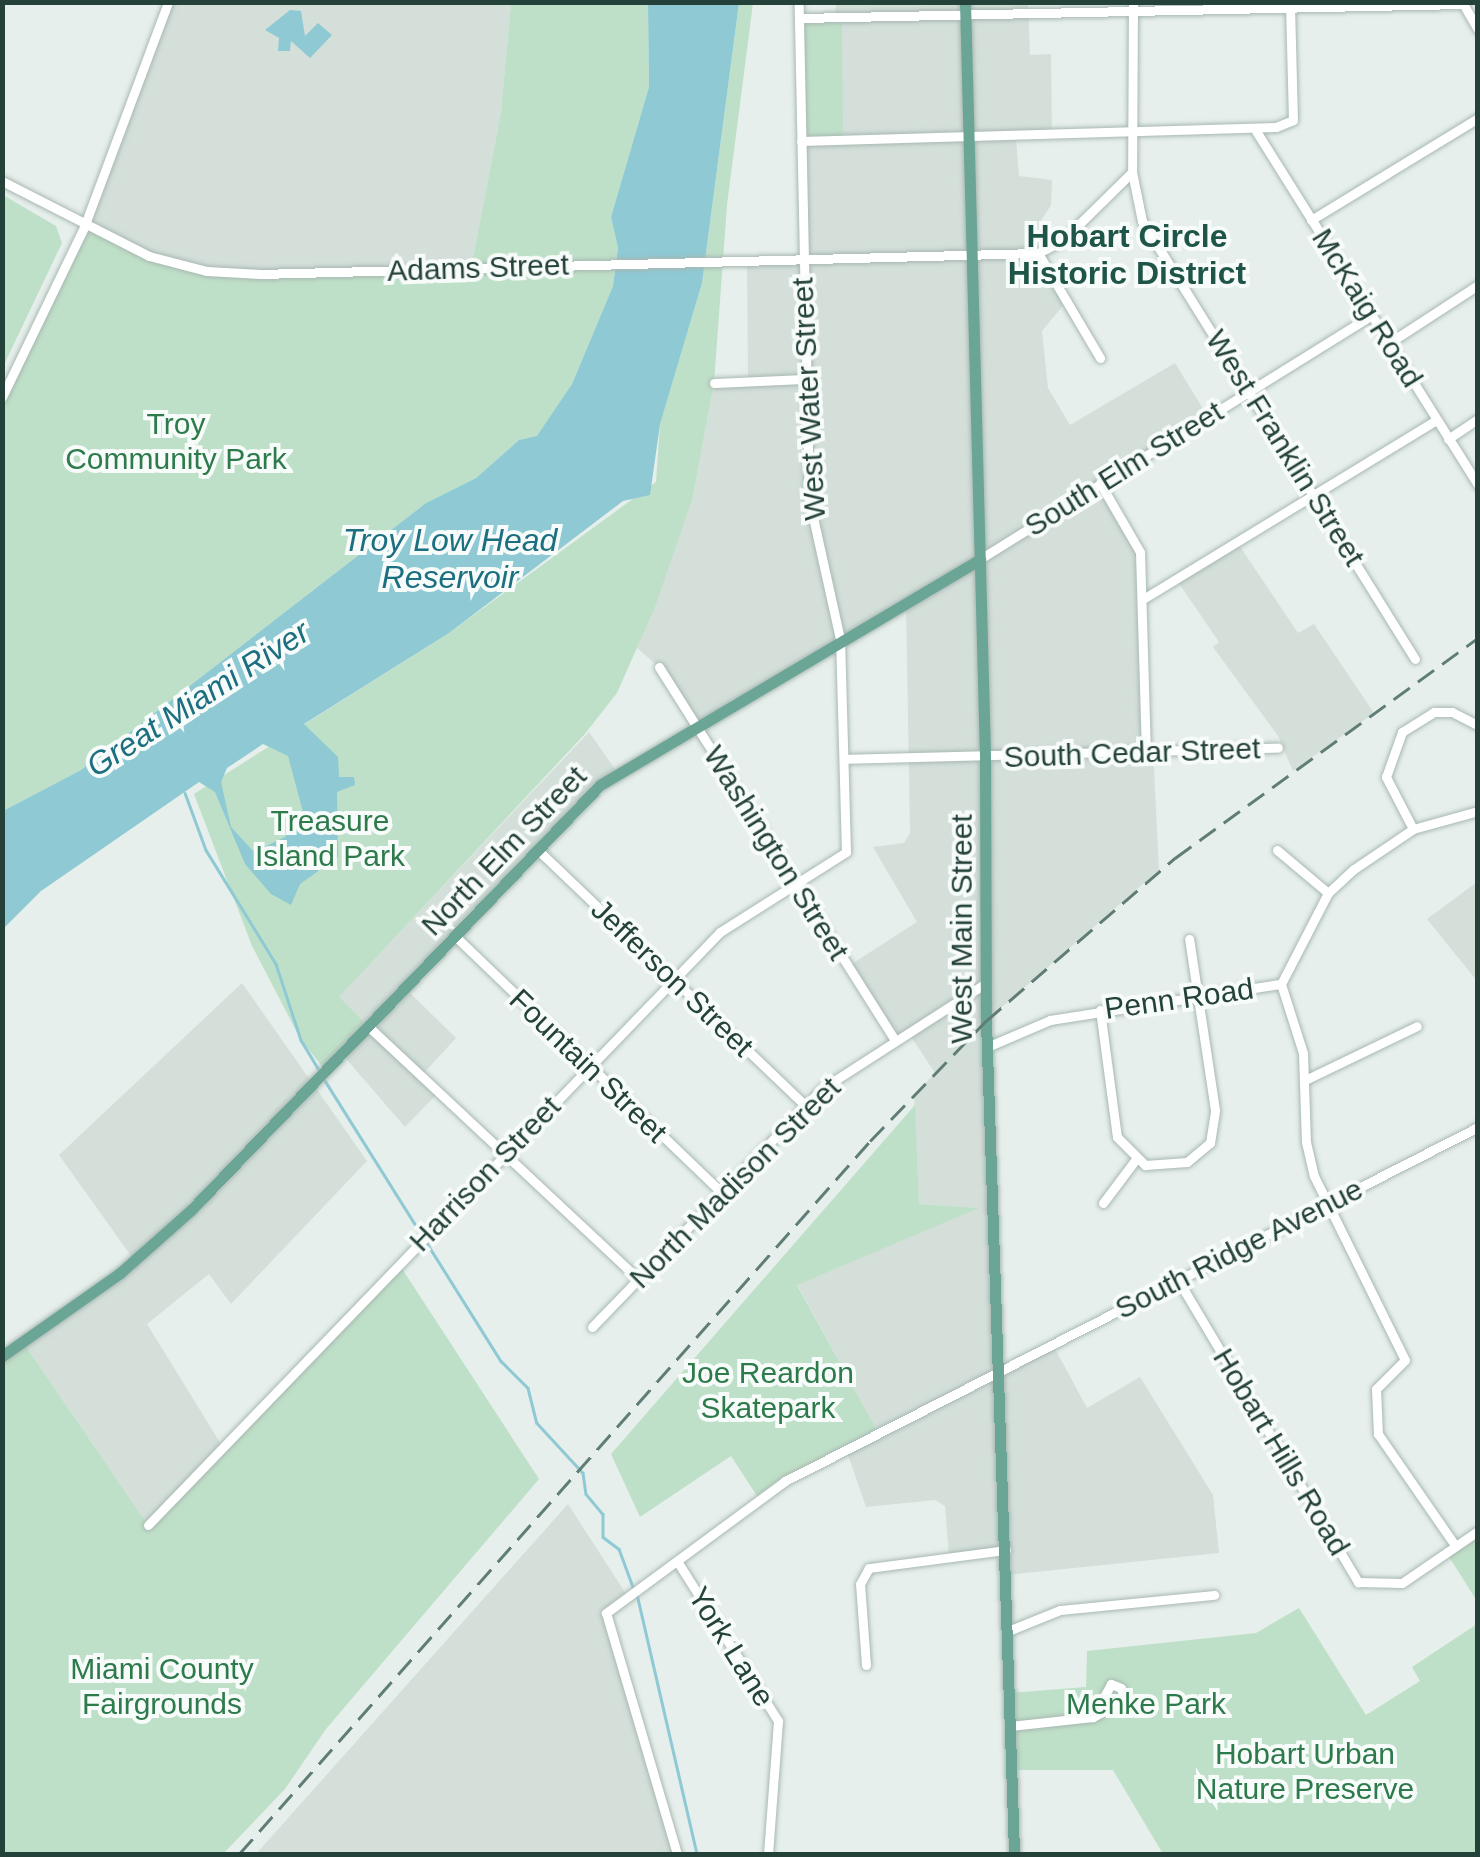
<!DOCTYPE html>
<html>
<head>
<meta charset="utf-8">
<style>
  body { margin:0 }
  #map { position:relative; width:1480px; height:1857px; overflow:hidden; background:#e6efeb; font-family:Helvetica,sans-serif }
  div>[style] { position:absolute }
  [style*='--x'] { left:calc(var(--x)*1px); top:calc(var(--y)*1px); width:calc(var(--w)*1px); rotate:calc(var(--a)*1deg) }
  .built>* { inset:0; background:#d4dfda }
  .green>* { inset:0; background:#bfe0c8 }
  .water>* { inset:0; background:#8ec9d4 }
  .stream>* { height:2.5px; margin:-1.25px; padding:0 1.25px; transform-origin:1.25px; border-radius:1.25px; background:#8ec9d4 }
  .roads { filter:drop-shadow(0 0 2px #a8b8b2) drop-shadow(0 0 2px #a8b8b2) }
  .minor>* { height:9px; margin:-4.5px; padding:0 4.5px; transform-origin:4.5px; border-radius:4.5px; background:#fff }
  .major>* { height:11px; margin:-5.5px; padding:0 5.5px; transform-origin:5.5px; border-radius:5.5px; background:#6aa596 }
  .rail>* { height:2.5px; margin-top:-1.25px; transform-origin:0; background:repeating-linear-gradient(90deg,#5f7d75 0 20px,transparent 0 30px) }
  span { translate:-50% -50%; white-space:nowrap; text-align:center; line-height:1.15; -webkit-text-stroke:8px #f7fbf9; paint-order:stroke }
  .street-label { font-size:30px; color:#24423a }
  .park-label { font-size:30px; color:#2d7a4b }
  .neighbourhood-label { font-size:32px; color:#1f5548; font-weight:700 }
  .water-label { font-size:32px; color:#1c6f80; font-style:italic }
  .frame { position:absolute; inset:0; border:5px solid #24423a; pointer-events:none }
</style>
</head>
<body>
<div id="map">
  <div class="built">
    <div style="clip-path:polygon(168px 3px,511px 3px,501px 112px,471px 268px,260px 274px,164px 261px,84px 227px)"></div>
    <div style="clip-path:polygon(837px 3px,1028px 3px,1030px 55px,1051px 54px,1052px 137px,1016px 138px,1019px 176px,1052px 180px,1051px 205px,1041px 221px,1062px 241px,1038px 253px,1065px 303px,1042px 331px,1048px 388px,1070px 425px,1175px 363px,1208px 417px,1100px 483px,1140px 552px,1146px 748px,1153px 749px,1159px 870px,986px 1021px,1002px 1373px,1053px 1345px,1087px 1408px,1140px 1377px,1213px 1495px,1219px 1553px,1007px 1575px,1006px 1551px,949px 1556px,945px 1506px,935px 1500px,866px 1507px,846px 1449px,878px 1433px,797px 1284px,976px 1208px,919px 1204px,914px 1095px,935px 1073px,908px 1032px,894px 1039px,847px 967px,917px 922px,873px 847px,904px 843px,910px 833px,906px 603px,696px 726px,659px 667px,637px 648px,693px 497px,714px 383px,748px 381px,747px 261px,802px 258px,801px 141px)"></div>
    <div style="clip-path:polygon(1237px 542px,1298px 633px,1314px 624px,1374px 713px,1293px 771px,1278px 736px,1213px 647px,1219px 642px,1176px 579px)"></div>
    <div style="clip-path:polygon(589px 732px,617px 772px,406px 989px,456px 1038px,421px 1076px,438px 1093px,405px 1127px,341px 1053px,338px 997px)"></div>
    <div style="clip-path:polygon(1477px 882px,1477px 981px,1427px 919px)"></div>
    <div style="clip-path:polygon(242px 983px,367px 1161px,231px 1304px,209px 1274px,147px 1324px,224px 1449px,148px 1525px,23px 1342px,134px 1260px,59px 1155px)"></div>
    <div style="clip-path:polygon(568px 1504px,628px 1597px,606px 1613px,677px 1854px,256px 1854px)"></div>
  </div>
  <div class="green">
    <div style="clip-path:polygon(511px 3px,648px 3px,649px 87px,611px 217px,618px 248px,613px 286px,572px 384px,537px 437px,519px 440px,476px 478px,426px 503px,81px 770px,3px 811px,3px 397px,84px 227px,125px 247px,229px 273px,471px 268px,501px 112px)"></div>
    <div style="clip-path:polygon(739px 3px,753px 3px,727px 205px,714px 383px,693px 497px,655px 607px,617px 693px,584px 735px,339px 997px,369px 1027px,325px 1070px,301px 1040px,252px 946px,194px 794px,449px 633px,656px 482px,660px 423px,702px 283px)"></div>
    <div style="clip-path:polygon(800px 18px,842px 18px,843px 141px,801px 141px)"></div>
    <div style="clip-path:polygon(3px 195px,56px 226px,62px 243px,3px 367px)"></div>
    <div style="clip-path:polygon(915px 1105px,919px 1204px,979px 1208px,797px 1285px,879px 1434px,759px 1499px,731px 1456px,640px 1517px,611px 1454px)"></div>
    <div style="clip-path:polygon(399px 1264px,539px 1479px,326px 1729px,285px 1789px,223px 1854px,3px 1854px,3px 1356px,23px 1342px,148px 1525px)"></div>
    <div style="clip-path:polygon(1477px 1533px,1477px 1601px,1446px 1552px)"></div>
    <div style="clip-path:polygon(1299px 1608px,1366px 1715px,1420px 1681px,1412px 1667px,1477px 1624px,1477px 1854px,1163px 1854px,1113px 1770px,1011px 1770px,1009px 1693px,1086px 1687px,1087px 1651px,1256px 1633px)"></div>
  </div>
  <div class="water">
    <div style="clip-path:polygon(evenodd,648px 3px,739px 3px,702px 283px,660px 424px,650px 495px,623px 501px,449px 633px,304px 724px,338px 757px,339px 777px,354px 777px,355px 785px,337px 792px,338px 857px,300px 884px,291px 905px,271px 894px,245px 864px,215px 792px,199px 782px,41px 891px,3px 929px,3px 811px,81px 770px,426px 503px,476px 478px,519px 440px,537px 436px,572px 384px,613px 286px,618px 248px,611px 217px,649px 87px,648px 3px,263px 744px,288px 756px,303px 812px,285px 837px,254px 852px,231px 827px,221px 782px,227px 768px,263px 744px)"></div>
    <div style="clip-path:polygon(290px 10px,301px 11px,305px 36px,318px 23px,332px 35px,310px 58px,291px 41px,290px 51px,278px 51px,279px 38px,265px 30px)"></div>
  </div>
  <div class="stream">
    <div style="--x:185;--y:793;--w:61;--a:69.8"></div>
    <div style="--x:206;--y:850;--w:134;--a:58.4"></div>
    <div style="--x:276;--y:964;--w:80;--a:71.8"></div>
    <div style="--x:301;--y:1040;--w:37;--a:59"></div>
    <div style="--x:324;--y:1079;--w:333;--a:57.9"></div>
    <div style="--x:501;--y:1361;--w:38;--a:45"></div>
    <div style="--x:528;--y:1388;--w:36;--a:76"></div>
    <div style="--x:537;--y:1423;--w:68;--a:47.4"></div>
    <div style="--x:583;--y:1473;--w:21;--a:82"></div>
    <div style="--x:586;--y:1494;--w:26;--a:50"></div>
    <div style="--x:603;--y:1514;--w:23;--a:90"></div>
    <div style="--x:603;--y:1537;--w:20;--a:37"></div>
    <div style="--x:619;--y:1549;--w:40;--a:69.8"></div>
    <div style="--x:637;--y:1594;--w:267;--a:77"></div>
  </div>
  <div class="roads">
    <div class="minor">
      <div style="--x:1133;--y:2;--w:170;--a:90.3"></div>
      <div style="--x:1132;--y:172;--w:50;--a:78.5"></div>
      <div style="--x:1142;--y:221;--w:516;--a:58.07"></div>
      <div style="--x:1462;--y:2;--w:32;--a:60"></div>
      <div style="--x:800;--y:18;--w:662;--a:-1.21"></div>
      <div style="--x:1256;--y:131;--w:418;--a:57.9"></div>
      <div style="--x:801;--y:141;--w:475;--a:-1.7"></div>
      <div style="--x:1276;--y:127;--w:18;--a:-22"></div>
      <div style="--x:1293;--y:120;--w:118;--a:-91.5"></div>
      <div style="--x:2;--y:181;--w:165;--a:27"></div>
      <div style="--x:149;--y:256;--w:60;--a:14.5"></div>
      <div style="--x:207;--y:271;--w:53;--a:3.2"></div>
      <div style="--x:260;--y:274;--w:778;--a:-1.55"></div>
      <div style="--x:1038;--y:253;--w:27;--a:-27"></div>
      <div style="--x:1062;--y:241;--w:98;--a:-44.6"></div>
      <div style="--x:1311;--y:220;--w:196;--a:-31.4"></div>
      <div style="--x:1038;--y:253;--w:122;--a:59.4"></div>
      <div style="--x:1389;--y:343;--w:106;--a:-33.1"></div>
      <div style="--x:714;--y:383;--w:91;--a:-2.5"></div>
      <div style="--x:2;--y:397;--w:189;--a:-64.2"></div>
      <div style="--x:84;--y:227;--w:240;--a:-69.5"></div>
      <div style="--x:1448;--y:439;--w:36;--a:-34"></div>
      <div style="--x:1100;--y:483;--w:80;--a:59.9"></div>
      <div style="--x:1140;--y:552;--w:197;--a:88.3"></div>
      <div style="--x:980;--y:559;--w:460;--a:-31.9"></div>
      <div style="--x:1143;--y:599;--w:343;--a:-31.4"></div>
      <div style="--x:659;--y:667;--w:440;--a:57.7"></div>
      <div style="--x:844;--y:759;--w:434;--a:-1.5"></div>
      <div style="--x:1413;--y:829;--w:59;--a:-117.4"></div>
      <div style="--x:1386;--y:777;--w:48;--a:-70.4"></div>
      <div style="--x:1402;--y:732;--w:38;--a:-32"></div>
      <div style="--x:1434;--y:712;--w:18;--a:0"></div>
      <div style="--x:1452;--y:712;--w:29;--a:27"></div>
      <div style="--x:1277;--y:850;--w:67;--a:40.1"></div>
      <div style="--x:539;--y:851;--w:369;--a:43.7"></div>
      <div style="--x:456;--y:937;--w:369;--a:43.9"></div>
      <div style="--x:1281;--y:984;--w:72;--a:72.3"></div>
      <div style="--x:1303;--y:1053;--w:89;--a:88.1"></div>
      <div style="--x:1306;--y:1142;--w:35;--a:77"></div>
      <div style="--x:1314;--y:1176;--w:205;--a:63.7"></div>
      <div style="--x:1405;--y:1360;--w:41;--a:135"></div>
      <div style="--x:1376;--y:1389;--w:45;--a:87.5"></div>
      <div style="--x:1378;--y:1434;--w:135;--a:55.3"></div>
      <div style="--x:1281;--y:984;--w:102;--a:-62.7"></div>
      <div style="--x:1328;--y:893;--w:35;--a:-43"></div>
      <div style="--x:1354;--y:869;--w:71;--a:-34.1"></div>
      <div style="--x:1413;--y:829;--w:67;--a:-15.5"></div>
      <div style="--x:1100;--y:1010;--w:128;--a:82.4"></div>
      <div style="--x:1117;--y:1137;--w:40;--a:45"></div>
      <div style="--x:1145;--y:1165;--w:42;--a:-4.1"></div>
      <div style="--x:1187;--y:1162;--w:30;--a:-40"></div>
      <div style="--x:1210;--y:1143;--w:33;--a:-81"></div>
      <div style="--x:1215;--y:1110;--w:173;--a:-98.6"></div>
      <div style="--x:369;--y:1027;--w:367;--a:43.1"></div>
      <div style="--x:987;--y:1047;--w:69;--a:-23.2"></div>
      <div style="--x:1050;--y:1020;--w:234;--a:-8.9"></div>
      <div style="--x:1305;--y:1080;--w:124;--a:-25.7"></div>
      <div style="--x:1103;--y:1203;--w:55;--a:-53.1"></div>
      <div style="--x:1178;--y:1280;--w:352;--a:59.2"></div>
      <div style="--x:1358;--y:1582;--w:44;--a:1.3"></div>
      <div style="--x:1402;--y:1583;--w:92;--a:-34.4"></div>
      <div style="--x:592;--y:1327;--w:332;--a:-46"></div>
      <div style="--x:823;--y:1088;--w:194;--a:-32.8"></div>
      <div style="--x:148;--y:1525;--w:824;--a:-46.03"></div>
      <div style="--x:720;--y:932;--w:149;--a:-32.4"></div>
      <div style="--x:846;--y:852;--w:213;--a:-91.6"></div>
      <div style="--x:840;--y:639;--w:143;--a:-102.5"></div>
      <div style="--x:809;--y:499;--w:497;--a:-91.2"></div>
      <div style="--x:677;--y:1561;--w:189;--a:57.7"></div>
      <div style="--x:778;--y:1721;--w:133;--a:94.3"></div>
      <div style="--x:1008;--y:1631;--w:56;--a:-22"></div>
      <div style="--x:1060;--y:1610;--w:155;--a:-5.6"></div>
      <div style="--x:866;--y:1665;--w:81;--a:-94.2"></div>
      <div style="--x:860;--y:1584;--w:18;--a:-61"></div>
      <div style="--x:869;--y:1568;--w:138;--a:-7.5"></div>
      <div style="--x:1010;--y:1726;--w:83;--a:-6.2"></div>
      <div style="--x:1093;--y:1717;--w:36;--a:-30"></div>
      <div style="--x:1124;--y:1699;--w:11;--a:-105"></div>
      <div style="--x:1121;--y:1688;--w:11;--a:-158"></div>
      <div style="--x:1111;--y:1684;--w:38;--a:119"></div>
      <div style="--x:677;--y:1854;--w:251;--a:-106.4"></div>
      <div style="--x:606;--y:1613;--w:222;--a:-36.4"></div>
      <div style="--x:785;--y:1481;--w:778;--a:-27.06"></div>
    </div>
    <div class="major">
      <div style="--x:965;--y:2;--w:756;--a:88.48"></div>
      <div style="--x:985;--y:758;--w:263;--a:89.8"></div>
      <div style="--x:986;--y:1021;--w:833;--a:88.07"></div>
      <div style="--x:2;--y:1356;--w:144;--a:-35.1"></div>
      <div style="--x:120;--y:1273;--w:96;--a:-41.6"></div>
      <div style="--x:192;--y:1209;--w:588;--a:-46.1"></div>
      <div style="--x:600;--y:785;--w:442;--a:-30.7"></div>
    </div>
  </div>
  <div class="rail">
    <div style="--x:239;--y:1854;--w:952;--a:-48.49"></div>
    <div style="--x:870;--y:1141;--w:167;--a:-46"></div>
    <div style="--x:986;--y:1021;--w:250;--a:-40.8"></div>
    <div style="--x:1175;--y:858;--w:374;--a:-36"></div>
  </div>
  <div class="street-label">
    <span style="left:478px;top:268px;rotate:-2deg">Adams Street</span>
    <span style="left:1367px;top:308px;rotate:58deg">McKaig Road</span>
    <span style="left:809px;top:399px;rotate:-93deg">West Water Street</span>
    <span style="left:1285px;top:448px;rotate:58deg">West Franklin Street</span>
    <span style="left:1124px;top:469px;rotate:-32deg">South Elm Street</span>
    <span style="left:1132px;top:753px;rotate:-2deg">South Cedar Street</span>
    <span style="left:504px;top:851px;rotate:-46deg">North Elm Street</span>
    <span style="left:776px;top:853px;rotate:58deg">Washington Street</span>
    <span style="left:962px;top:929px;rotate:-90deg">West Main Street</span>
    <span style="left:672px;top:978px;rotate:44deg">Jefferson Street</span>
    <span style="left:1179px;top:999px;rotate:-8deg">Penn Road</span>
    <span style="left:588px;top:1066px;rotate:44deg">Fountain Street</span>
    <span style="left:485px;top:1174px;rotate:-46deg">Harrison Street</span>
    <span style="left:735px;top:1183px;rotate:-45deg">North Madison Street</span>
    <span style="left:1239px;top:1249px;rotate:-27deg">South Ridge Avenue</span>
    <span style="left:1281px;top:1452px;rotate:59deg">Hobart Hills Road</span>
    <span style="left:731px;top:1647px;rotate:58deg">York Lane</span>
  </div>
  <div class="park-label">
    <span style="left:176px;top:441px">Troy<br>Community Park</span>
    <span style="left:330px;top:838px">Treasure<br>Island Park</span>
    <span style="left:768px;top:1390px">Joe Reardon<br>Skatepark</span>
    <span style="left:162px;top:1686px">Miami County<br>Fairgrounds</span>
    <span style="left:1146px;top:1704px">Menke Park</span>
    <span style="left:1305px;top:1771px">Hobart Urban<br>Nature Preserve</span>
  </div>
  <div class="neighbourhood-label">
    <span style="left:1127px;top:255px">Hobart Circle<br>Historic District</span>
  </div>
  <div class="water-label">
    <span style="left:450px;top:559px">Troy Low Head<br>Reservoir</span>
    <span style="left:198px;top:699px;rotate:-33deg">Great Miami River</span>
  </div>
  <div class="frame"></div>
</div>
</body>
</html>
